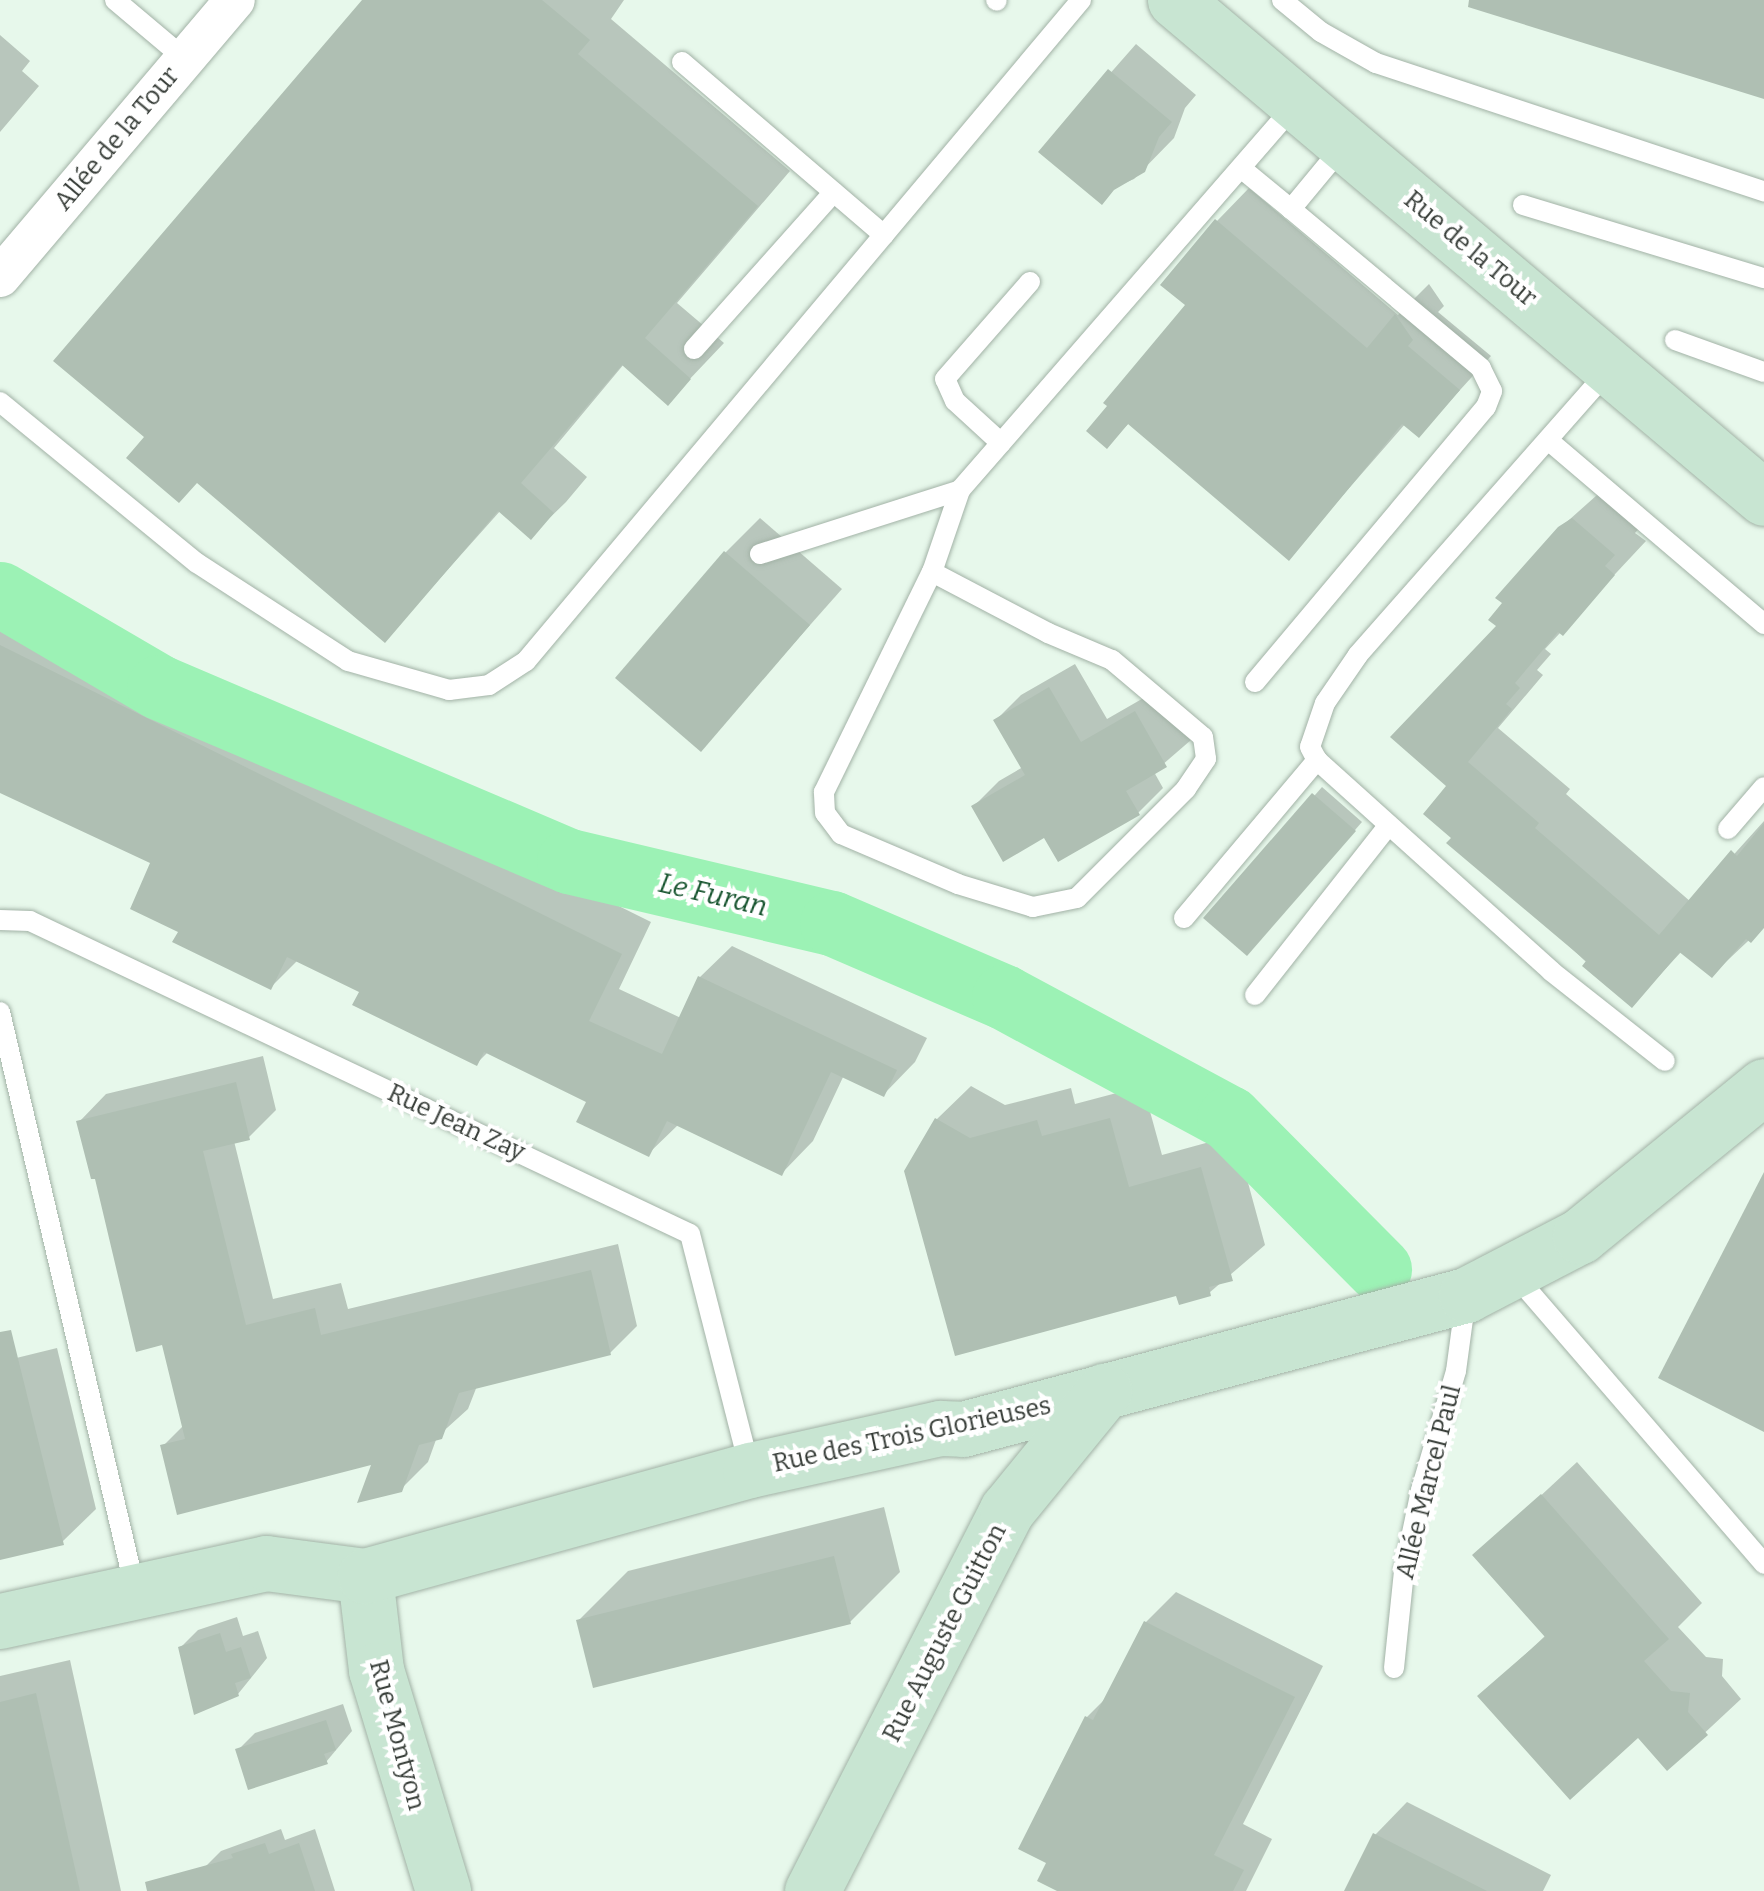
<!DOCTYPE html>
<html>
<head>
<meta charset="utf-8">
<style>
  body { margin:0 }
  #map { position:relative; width:1764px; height:1891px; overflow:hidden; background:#e7f8eb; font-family:Bitter,serif }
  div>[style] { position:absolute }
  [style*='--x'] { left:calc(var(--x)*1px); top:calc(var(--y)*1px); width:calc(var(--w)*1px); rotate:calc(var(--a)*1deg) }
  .shadow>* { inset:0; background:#0003 }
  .river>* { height:65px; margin:-32.5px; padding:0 32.5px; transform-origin:32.5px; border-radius:32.5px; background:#9cf2b5 }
  .building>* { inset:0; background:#afbfb3 }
  .roads { filter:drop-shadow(0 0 2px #a2b2a6) drop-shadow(0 0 2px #a2b2a6) }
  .lane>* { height:20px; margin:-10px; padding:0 10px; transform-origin:10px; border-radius:10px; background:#fff }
  .street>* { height:40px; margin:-20px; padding:0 20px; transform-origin:20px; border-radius:20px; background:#fff }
  .secondary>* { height:55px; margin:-27.5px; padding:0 27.5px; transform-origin:27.5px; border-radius:27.5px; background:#c8e5d2 }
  span { translate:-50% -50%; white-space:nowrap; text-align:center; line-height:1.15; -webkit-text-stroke:8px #fff; paint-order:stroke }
  .street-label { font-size:25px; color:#353b36 }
  .water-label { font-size:28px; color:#16542e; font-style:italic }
</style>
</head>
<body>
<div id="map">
  <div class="shadow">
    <div style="clip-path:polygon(365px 0,624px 0,611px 19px,790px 171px,677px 303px,724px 343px,668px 402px,624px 364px,554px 448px,587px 477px,566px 502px,531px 536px,501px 510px,385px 640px,147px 437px)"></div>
    <div style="clip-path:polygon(0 35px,30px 61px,22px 71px,39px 86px,0 132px)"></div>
    <div style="clip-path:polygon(1136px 44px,1196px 95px,1185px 108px,1174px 138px,1134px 179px,1117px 186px,1042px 151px)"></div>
    <div style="clip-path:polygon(1249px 188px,1398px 315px,1429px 284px,1444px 306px,1438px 312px,1491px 356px,1419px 435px,1406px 423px,1289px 557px,1130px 422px,1107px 446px,1189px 305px,1217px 221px)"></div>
    <div style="clip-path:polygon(1606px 487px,1646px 521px,1635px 533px,1646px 541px,1545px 649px,1551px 654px,1537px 670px,1543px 675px,1498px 728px,1570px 789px,1566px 794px,1691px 902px,1764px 821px,1764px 926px,1712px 975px,1682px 951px,1632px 1005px,1454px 838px,1450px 786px,1499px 625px,1560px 528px)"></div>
    <div style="clip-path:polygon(760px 518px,842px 589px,701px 748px,725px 553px)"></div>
    <div style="clip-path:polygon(0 599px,651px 922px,619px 989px,681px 1018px,700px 977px,732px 946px,927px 1038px,915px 1062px,884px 1094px,844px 1075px,813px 1141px,782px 1173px,679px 1124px,648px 1154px,589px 1101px,488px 1052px,477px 1063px,362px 991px,298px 960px,271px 987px,181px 931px,153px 862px,0 790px)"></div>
    <div style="clip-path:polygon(1075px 664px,1107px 719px,1161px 688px,1191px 740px,1154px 772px,1163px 788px,1138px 813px,1045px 835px,974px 806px,999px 781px,1023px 767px,996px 720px,1021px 695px)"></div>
    <div style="clip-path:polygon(1322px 787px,1362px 822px,1255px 945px,1207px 918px)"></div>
    <div style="clip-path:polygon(263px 1056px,276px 1110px,249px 1137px,234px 1141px,273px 1299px,341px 1283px,348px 1309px,618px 1244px,637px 1326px,610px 1353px,477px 1386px,468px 1409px,437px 1437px,428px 1462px,400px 1490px,375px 1461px,163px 1446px,184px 1425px,164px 1342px,79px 1122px,106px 1094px)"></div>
    <div style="clip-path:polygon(971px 1086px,1005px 1105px,1071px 1088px,1075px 1104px,1143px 1086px,1162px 1155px,1235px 1135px,1265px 1245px,1209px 1293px,1178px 1293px,907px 1172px,937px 1119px)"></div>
    <div style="clip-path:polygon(57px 1348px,96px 1509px,62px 1542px,0 1556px,0 1362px)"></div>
    <div style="clip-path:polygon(1577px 1462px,1702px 1603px,1678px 1627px,1706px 1657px,1723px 1659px,1722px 1676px,1741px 1699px,1667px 1768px,1639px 1735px,1481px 1696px,1546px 1635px,1476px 1556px)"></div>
    <div style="clip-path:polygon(884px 1507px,900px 1572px,850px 1622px,578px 1621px,628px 1571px)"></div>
    <div style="clip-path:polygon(1176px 1592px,1323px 1666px,1243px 1824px,1272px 1839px,1246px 1891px,1062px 1891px,1049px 1862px,1087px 1717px,1108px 1696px,1146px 1622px)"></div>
    <div style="clip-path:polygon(237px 1617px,243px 1636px,258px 1631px,267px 1658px,238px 1694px,180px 1648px,198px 1630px)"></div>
    <div style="clip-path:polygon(70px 1660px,121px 1891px,0 1891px,0 1676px)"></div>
    <div style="clip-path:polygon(343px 1704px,352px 1731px,326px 1762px,238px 1750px,255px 1733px)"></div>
    <div style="clip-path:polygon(1407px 1802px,1551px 1875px,1543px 1891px,1347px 1891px,1375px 1835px)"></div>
    <div style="clip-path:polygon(281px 1829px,285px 1840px,315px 1829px,335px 1891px,195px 1891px,204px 1868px,221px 1851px)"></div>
  </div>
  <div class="river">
    <div style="--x:0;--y:594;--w:184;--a:30.3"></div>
    <div style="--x:159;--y:687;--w:445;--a:23"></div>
    <div style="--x:569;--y:861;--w:270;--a:13.3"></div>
    <div style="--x:832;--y:923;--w:187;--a:23.3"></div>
    <div style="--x:1004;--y:997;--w:255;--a:28.3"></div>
    <div style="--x:1229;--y:1118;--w:213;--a:45.2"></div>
  </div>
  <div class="building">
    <div style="clip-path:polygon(362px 0,542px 0,590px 40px,578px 54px,758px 206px,645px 338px,691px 379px,668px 406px,622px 365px,521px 483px,554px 513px,531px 540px,498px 511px,385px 643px,197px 483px,179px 503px,126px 458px,144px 437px,53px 361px)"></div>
    <div style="clip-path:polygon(1469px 0,1764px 0,1764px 99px,1468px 7px)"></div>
    <div style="clip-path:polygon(1108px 69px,1172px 122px,1159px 137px,1145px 172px,1114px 190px,1102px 205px,1038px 152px)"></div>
    <div style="clip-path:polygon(1215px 219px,1367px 348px,1395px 314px,1413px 340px,1408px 346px,1460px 390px,1419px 438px,1402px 424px,1289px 561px,1128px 424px,1107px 449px,1086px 431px,1107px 406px,1103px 403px,1185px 305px,1160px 285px)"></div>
    <div style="clip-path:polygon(1572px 518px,1615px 555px,1605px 566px,1615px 575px,1563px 636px,1558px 632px,1515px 683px,1520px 688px,1506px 704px,1512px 709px,1468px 762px,1539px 823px,1535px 828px,1659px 935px,1731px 850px,1737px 856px,1764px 823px,1764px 928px,1751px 943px,1746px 939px,1712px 978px,1668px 943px,1680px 952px,1632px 1008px,1582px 966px,1586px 961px,1446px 843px,1451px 838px,1423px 814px,1446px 786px,1390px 737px,1496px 626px,1488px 620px,1502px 603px,1495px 598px,1558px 527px)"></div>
    <div style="clip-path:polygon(724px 551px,810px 625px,701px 752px,615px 678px)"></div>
    <div style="clip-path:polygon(0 645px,622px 954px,589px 1021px,662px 1054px,698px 976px,897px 1070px,884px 1097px,831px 1072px,782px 1176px,667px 1121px,649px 1157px,576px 1122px,586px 1102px,484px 1052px,477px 1066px,352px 1005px,359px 992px,287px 957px,271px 990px,172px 942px,178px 932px,130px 909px,150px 863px,0 793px)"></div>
    <div style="clip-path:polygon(1049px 687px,1081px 742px,1135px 711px,1167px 767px,1126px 791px,1140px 815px,1058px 862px,1044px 838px,1003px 862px,971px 806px,1025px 775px,993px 720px)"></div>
    <div style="clip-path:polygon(1312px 793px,1356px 831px,1247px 956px,1203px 918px)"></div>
    <div style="clip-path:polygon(236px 1082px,250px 1140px,203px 1151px,246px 1325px,315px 1308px,321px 1335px,591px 1270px,611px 1355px,459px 1393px,442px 1439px,419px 1445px,402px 1492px,357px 1503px,371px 1465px,177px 1515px,160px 1445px,185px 1439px,162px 1345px,136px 1352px,95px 1179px,91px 1179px,76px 1121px)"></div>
    <div style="clip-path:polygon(935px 1118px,970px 1138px,1037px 1120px,1042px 1136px,1110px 1118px,1129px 1187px,1201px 1167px,1233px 1281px,1209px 1287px,1211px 1296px,1179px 1305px,1176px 1296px,955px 1356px,904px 1171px)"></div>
    <div style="clip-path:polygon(1764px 1172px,1764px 1432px,1658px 1378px)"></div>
    <div style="clip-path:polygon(11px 1330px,64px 1545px,0 1560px,0 1332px)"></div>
    <div style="clip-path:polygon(1541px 1494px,1669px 1639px,1644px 1661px,1671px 1691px,1690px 1693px,1688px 1712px,1708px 1735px,1667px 1771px,1638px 1738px,1570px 1800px,1477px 1696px,1545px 1637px,1472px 1555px)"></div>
    <div style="clip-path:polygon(834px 1556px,851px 1624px,593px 1688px,576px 1620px)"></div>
    <div style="clip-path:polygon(1144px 1621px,1295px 1697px,1214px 1855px,1244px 1870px,1233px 1891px,1057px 1891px,1037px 1881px,1046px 1863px,1018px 1849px,1085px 1716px,1093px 1720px)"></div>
    <div style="clip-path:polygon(220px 1633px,226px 1652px,241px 1647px,251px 1678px,235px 1683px,239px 1696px,194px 1715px,178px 1647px)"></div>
    <div style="clip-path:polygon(36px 1693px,80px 1891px,0 1891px,0 1702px)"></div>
    <div style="clip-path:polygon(326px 1720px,336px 1750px,324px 1754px,328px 1764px,248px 1790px,235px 1749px)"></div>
    <div style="clip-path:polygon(1373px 1833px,1424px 1859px,1487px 1891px,1344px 1891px)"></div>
    <div style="clip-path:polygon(265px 1843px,269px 1854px,299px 1843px,315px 1891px,147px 1891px,145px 1882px,233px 1858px,231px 1854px)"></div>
  </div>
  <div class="roads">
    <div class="lane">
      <div style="--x:115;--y:0;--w:92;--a:40.1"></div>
      <div style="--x:996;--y:0;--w:1;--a:45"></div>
      <div style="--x:1282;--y:0;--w:50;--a:39.4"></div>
      <div style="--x:1321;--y:32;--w:63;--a:29.4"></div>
      <div style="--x:1376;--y:63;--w:409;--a:18.3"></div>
      <div style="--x:682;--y:62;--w:266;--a:40.6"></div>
      <div style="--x:1241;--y:168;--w:65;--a:39.4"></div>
      <div style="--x:1523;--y:205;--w:252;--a:16.9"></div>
      <div style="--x:1675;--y:340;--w:95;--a:19.8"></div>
      <div style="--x:694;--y:349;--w:210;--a:-48.3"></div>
      <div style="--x:1609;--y:370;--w:380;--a:131.4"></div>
      <div style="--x:1358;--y:655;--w:58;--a:124.5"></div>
      <div style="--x:1325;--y:703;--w:46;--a:108.8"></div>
      <div style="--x:1310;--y:747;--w:15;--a:62"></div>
      <div style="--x:1317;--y:760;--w:315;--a:42"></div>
      <div style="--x:1551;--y:971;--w:145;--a:38.3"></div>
      <div style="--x:0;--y:402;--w:254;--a:39.3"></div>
      <div style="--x:197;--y:563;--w:180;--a:33"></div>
      <div style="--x:348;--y:661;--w:105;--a:16"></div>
      <div style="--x:449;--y:690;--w:40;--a:-7.1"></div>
      <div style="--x:489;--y:685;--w:44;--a:-33"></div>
      <div style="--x:526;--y:661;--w:863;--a:-49.98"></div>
      <div style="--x:1548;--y:440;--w:284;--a:40.4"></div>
      <div style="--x:1001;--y:443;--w:62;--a:-137.6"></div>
      <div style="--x:955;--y:401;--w:24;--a:-114"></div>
      <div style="--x:945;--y:379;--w:129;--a:-48.8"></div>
      <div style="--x:760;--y:554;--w:210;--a:-17.7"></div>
      <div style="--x:960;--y:490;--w:510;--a:-48.97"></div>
      <div style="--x:932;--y:572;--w:131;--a:27.7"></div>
      <div style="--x:1048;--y:633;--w:69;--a:22.9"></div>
      <div style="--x:1112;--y:660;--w:119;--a:40.2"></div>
      <div style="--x:1203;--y:737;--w:22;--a:82"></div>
      <div style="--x:1206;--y:759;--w:36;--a:124"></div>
      <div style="--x:1186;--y:789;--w:154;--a:135"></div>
      <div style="--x:1077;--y:898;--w:45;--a:168.4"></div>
      <div style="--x:1033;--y:907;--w:78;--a:-163"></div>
      <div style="--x:958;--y:884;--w:127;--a:-156.9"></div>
      <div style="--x:841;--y:834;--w:26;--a:-127"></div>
      <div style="--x:825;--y:813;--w:21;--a:-93"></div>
      <div style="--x:824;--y:792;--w:245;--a:-63.9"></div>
      <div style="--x:932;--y:572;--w:87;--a:-71.1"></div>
      <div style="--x:1255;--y:682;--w:359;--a:-50"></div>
      <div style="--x:1486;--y:407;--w:17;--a:-69"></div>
      <div style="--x:1492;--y:391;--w:25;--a:-116"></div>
      <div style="--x:1481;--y:368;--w:248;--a:-140.1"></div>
      <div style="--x:1291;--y:209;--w:83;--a:-50.4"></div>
      <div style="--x:1728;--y:829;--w:55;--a:-49.4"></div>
      <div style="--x:1184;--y:918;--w:207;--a:-49.9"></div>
      <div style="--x:0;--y:920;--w:30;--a:2"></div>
      <div style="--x:30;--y:921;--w:730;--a:25.37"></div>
      <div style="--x:690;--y:1234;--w:243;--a:75.7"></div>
      <div style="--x:1255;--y:995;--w:216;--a:-51.8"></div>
      <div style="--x:0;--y:1012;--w:593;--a:76.83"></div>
      <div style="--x:1514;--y:1274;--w:383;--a:49.2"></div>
      <div style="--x:1394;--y:1668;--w:98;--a:-84.1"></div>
      <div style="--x:1404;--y:1571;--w:83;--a:-78.1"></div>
      <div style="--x:1421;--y:1490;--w:124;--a:-73.6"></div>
      <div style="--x:1456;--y:1371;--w:75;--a:-82.3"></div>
    </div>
    <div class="street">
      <div style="--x:0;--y:277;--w:363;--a:-49.7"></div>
    </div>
    <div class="secondary">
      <div style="--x:1175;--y:0;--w:771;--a:40.21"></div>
      <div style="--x:365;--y:1576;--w:95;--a:83.3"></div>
      <div style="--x:376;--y:1670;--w:231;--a:73.1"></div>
      <div style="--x:0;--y:1621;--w:272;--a:-12.3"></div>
      <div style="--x:266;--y:1563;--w:100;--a:7.5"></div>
      <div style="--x:365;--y:1576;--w:399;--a:-15.4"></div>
      <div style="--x:750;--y:1470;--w:195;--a:-12.5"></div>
      <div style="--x:940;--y:1428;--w:23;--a:2"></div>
      <div style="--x:963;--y:1429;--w:521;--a:-14.92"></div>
      <div style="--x:1466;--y:1295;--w:128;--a:-27.4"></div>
      <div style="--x:1580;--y:1236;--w:237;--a:-39.2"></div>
      <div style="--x:812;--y:1891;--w:428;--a:-62.9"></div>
      <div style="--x:1007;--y:1510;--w:154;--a:-50.8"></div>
    </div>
  </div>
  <div class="street-label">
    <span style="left:117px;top:139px;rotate:-50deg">Allée de la Tour</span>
    <span style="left:1470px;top:249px;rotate:40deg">Rue de la Tour</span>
    <span style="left:456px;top:1123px;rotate:25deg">Rue Jean Zay</span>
    <span style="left:912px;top:1435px;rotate:-12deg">Rue des Trois Glorieuses</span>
    <span style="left:1429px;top:1482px;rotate:-76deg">Allée Marcel Paul</span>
    <span style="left:945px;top:1633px;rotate:-63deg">Rue Auguste Guitton</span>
    <span style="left:397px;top:1735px;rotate:75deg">Rue Montyon</span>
  </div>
  <div class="water-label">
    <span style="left:713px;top:895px;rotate:13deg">Le Furan</span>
  </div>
</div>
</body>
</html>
